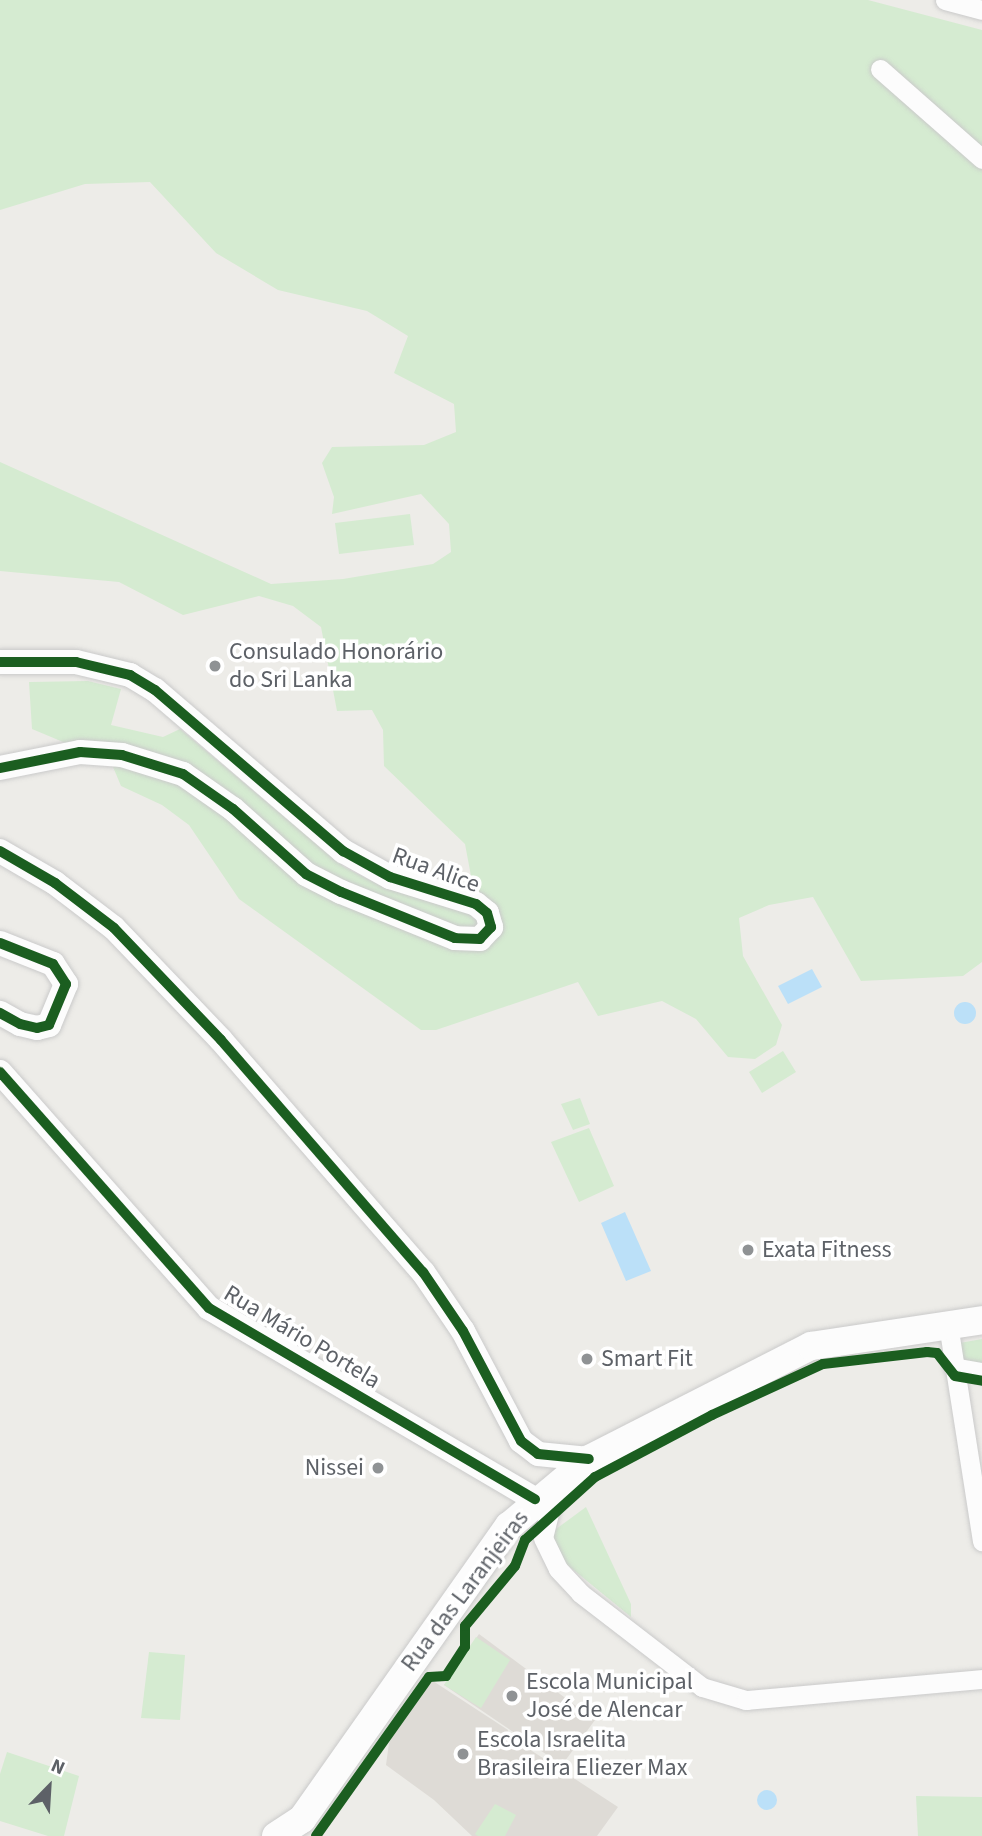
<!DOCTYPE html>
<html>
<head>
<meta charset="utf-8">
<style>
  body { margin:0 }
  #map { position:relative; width:982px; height:1836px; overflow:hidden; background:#edece8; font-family:"Source Sans 3",sans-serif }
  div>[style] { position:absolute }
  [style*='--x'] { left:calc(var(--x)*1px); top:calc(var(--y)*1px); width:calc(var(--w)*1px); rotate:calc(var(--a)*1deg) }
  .education>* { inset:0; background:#dedbd6 }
  .green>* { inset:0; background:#d5ebd1 }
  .water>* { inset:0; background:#bbe0f8 }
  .round { border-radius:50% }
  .roads { filter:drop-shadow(0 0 2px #cacaca) drop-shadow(0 0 2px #cacaca) }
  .minor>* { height:19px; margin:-9.5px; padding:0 9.5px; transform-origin:9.5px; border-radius:9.5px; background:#fcfcfc }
  .tertiary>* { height:24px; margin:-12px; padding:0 12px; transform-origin:12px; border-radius:12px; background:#fcfcfc }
  .secondary>* { height:28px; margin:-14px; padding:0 14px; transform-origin:14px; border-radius:14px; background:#fcfcfc }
  .cycleway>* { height:10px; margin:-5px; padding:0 5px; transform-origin:5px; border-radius:5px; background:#1b5e20 }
  .dots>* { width:19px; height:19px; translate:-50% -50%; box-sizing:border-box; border:4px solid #fff; border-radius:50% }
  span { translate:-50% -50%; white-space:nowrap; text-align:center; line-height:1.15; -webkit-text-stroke:7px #fff; paint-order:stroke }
  .poi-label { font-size:24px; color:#5d6167 }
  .left { translate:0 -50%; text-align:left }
  .right { translate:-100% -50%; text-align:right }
  .street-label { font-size:24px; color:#5d6167 }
  .north { position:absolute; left:14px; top:1752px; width:70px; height:70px; -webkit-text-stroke:5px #fff; paint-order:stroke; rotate:24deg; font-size:19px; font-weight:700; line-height:28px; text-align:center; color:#5d6167 }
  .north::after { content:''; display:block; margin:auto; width:24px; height:32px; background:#5d6167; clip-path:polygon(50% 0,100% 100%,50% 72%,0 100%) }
</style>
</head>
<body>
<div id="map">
  <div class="education">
    <div style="clip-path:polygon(479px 1634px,595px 1720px,562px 1765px,444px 1685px)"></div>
    <div style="clip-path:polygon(433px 1681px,508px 1730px,506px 1738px,509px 1736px,618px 1807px,597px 1836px,472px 1836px,434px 1800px,386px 1765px,389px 1743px,405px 1713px)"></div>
  </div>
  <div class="green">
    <div style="clip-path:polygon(0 0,868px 0,982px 30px,982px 962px,963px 976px,861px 981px,813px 897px,769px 905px,739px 918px,743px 956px,782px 1025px,776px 1045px,755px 1059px,728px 1057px,696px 1019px,662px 1001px,598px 1016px,578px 982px,436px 1030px,421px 1030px,239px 899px,189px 825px,162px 805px,121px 786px,111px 762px,32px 729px,29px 682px,88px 681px,121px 689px,111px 725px,163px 737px,180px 729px,344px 867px,385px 888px,459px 911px,471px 876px,465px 844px,384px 766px,383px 730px,372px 710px,337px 711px,321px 627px,293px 606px,259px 596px,183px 615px,119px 582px,0 571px,0 462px,271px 584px,343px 579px,433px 564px,451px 552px,449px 524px,421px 494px,332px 514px,334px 497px,322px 463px,332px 447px,424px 445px,456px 432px,454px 404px,394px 373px,408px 336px,367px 311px,278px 290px,216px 253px,150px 182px,85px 184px,0 210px)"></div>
    <div style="clip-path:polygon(410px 514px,414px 545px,339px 554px,335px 523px)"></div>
    <div style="clip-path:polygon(783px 1051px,796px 1072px,762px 1093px,749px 1072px)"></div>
    <div style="clip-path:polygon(580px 1098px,590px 1124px,573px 1130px,561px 1104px)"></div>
    <div style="clip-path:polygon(589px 1128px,614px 1186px,579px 1202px,551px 1142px)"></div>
    <div style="clip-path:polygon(982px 1339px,982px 1368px,959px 1361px,954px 1344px)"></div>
    <div style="clip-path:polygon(586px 1507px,631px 1604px,631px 1617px,559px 1558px,548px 1535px)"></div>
    <div style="clip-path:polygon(476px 1637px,510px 1660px,481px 1708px,444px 1685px)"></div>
    <div style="clip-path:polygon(149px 1652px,185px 1655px,180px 1720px,141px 1718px)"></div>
    <div style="clip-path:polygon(7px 1752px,79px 1776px,64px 1836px,48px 1836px,0 1821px,0 1774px)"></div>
    <div style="clip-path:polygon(916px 1796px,982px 1797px,982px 1836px,918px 1836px)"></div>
    <div style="clip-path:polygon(495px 1804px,516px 1815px,505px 1836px,478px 1836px,475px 1834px)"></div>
  </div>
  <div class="water">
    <div style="clip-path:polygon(812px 969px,822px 987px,788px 1004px,778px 986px)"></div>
    <div class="round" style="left:954px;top:1002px;width:22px;height:22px"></div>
    <div style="clip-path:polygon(625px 1212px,651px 1271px,626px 1281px,601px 1223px)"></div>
    <div class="round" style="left:757px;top:1790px;width:20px;height:20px"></div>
  </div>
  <div class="roads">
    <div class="minor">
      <div style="--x:945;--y:0;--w:38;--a:15"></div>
      <div style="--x:880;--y:69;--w:136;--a:41.4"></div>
      <div style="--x:948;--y:1324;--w:220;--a:81.1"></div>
      <div style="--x:953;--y:1367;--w:29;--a:10"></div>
      <div style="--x:555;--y:1489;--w:50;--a:103.8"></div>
      <div style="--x:543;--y:1538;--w:34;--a:64"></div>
      <div style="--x:558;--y:1569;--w:33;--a:47"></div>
      <div style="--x:580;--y:1593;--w:154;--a:37.6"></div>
      <div style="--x:702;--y:1687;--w:46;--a:16.5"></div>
      <div style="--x:746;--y:1700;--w:237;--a:-5.1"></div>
    </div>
    <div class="tertiary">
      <div style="--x:0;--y:662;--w:76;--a:0"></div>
      <div style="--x:76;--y:662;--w:56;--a:13.5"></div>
      <div style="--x:130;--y:675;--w:29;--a:31"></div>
      <div style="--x:155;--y:690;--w:248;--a:40.6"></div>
      <div style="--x:343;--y:851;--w:54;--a:29"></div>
      <div style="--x:390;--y:877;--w:90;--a:17.4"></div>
      <div style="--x:476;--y:904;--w:14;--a:39"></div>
      <div style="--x:487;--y:913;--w:15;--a:74"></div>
      <div style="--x:491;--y:927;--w:16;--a:133"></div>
      <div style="--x:480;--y:939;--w:25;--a:-178"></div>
      <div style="--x:455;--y:938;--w:123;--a:-158"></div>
      <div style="--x:341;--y:892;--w:39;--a:-153"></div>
      <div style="--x:306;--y:874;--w:98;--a:-138.3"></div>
      <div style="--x:233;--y:809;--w:61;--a:-145"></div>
      <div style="--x:183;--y:774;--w:64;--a:-162.7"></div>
      <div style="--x:122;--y:755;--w:42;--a:-175.9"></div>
      <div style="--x:80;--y:752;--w:82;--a:168.7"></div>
      <div style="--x:0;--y:851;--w:64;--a:30.2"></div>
      <div style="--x:55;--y:883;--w:74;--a:37.3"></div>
      <div style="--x:114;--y:928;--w:155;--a:46.3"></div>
      <div style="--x:221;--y:1040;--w:308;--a:49"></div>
      <div style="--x:423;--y:1272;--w:71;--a:55.9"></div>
      <div style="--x:463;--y:1331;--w:124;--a:62.2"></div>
      <div style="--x:521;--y:1441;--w:21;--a:37"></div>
      <div style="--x:538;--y:1454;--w:51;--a:5.6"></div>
      <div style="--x:0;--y:943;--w:57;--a:21.6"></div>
      <div style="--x:53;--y:964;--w:24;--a:57"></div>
      <div style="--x:66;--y:984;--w:44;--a:112.5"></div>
      <div style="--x:49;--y:1025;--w:12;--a:166"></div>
      <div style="--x:37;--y:1028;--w:17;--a:-167"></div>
      <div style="--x:20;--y:1024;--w:23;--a:-151"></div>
      <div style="--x:0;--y:1072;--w:315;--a:48.5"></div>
      <div style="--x:209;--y:1308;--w:378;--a:30.4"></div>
    </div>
    <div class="secondary">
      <div style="--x:276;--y:1836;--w:31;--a:-33"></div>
      <div style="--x:302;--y:1819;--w:359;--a:-54.8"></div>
      <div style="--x:509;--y:1526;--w:104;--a:-39.9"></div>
      <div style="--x:589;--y:1459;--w:249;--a:-27"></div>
      <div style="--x:811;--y:1346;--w:173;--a:-8.6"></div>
    </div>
  </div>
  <div class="cycleway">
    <div style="--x:0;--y:662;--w:76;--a:0"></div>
    <div style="--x:76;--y:662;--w:56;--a:13.5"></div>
    <div style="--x:130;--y:675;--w:29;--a:31"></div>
    <div style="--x:155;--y:690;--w:248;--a:40.6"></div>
    <div style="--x:343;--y:851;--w:54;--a:29"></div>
    <div style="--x:390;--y:877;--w:90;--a:17.4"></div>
    <div style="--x:476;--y:904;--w:14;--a:39"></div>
    <div style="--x:487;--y:913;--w:15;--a:74"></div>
    <div style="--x:491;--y:927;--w:16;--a:133"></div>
    <div style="--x:480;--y:939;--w:25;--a:-178"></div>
    <div style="--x:455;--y:938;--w:123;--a:-158"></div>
    <div style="--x:341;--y:892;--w:39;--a:-153"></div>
    <div style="--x:306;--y:874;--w:98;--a:-138.3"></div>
    <div style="--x:233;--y:809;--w:61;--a:-145"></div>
    <div style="--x:183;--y:774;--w:64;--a:-162.7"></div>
    <div style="--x:122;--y:755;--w:42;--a:-175.9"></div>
    <div style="--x:80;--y:752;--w:82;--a:168.7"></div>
    <div style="--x:0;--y:851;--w:64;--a:30.2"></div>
    <div style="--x:55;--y:883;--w:74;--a:37.3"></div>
    <div style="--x:114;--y:928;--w:155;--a:46.3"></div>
    <div style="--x:221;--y:1040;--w:308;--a:49"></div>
    <div style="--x:423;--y:1272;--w:71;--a:55.9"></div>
    <div style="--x:463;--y:1331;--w:124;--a:62.2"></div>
    <div style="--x:521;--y:1441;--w:21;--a:37"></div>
    <div style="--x:538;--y:1454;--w:51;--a:5.6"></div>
    <div style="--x:0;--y:943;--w:57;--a:21.6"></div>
    <div style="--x:53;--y:964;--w:24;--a:57"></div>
    <div style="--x:66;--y:984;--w:44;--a:112.5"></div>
    <div style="--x:49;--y:1025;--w:12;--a:166"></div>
    <div style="--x:37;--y:1028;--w:17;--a:-167"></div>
    <div style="--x:20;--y:1024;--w:23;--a:-151"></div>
    <div style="--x:0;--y:1072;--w:315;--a:48.5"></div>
    <div style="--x:209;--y:1308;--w:378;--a:30.4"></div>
    <div style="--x:316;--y:1836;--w:195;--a:-54.6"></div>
    <div style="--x:429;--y:1677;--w:17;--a:-3"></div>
    <div style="--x:446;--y:1676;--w:35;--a:-57"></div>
    <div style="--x:465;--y:1647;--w:21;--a:-90"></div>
    <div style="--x:465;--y:1626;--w:78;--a:-50.2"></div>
    <div style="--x:515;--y:1566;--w:28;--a:-69"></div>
    <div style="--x:525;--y:1540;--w:94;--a:-42"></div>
    <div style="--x:595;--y:1477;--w:132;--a:-27.9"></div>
    <div style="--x:712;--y:1415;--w:122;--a:-24.7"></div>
    <div style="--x:823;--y:1364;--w:105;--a:-6.6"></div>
    <div style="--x:927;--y:1352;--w:10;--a:6"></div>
    <div style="--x:937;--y:1353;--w:29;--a:52"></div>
    <div style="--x:955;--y:1376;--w:27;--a:10"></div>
  </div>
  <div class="dots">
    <div style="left:215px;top:666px;background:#8f9294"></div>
    <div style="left:748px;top:1250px;background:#8f9294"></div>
    <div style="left:587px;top:1359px;background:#8f9294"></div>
    <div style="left:378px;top:1468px;background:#8f9294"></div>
    <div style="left:512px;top:1696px;background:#8f9294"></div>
    <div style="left:463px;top:1754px;background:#8f9294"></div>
  </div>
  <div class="poi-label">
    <span class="left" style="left:229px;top:666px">Consulado Honorário<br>do Sri Lanka</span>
    <span class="left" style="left:762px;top:1250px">Exata Fitness</span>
    <span class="left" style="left:601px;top:1359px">Smart Fit</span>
    <span class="right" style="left:364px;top:1468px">Nissei</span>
    <span class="left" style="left:526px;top:1696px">Escola Municipal<br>José de Alencar</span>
    <span class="left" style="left:477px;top:1754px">Escola Israelita<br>Brasileira Eliezer Max</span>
  </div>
  <div class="street-label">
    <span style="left:436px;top:870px;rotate:20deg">Rua Alice</span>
    <span style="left:302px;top:1337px;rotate:31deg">Rua Mário Portela</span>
    <span style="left:465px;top:1591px;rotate:-53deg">Rua das Laranjeiras</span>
  </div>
  <div class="north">N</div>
</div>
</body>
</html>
